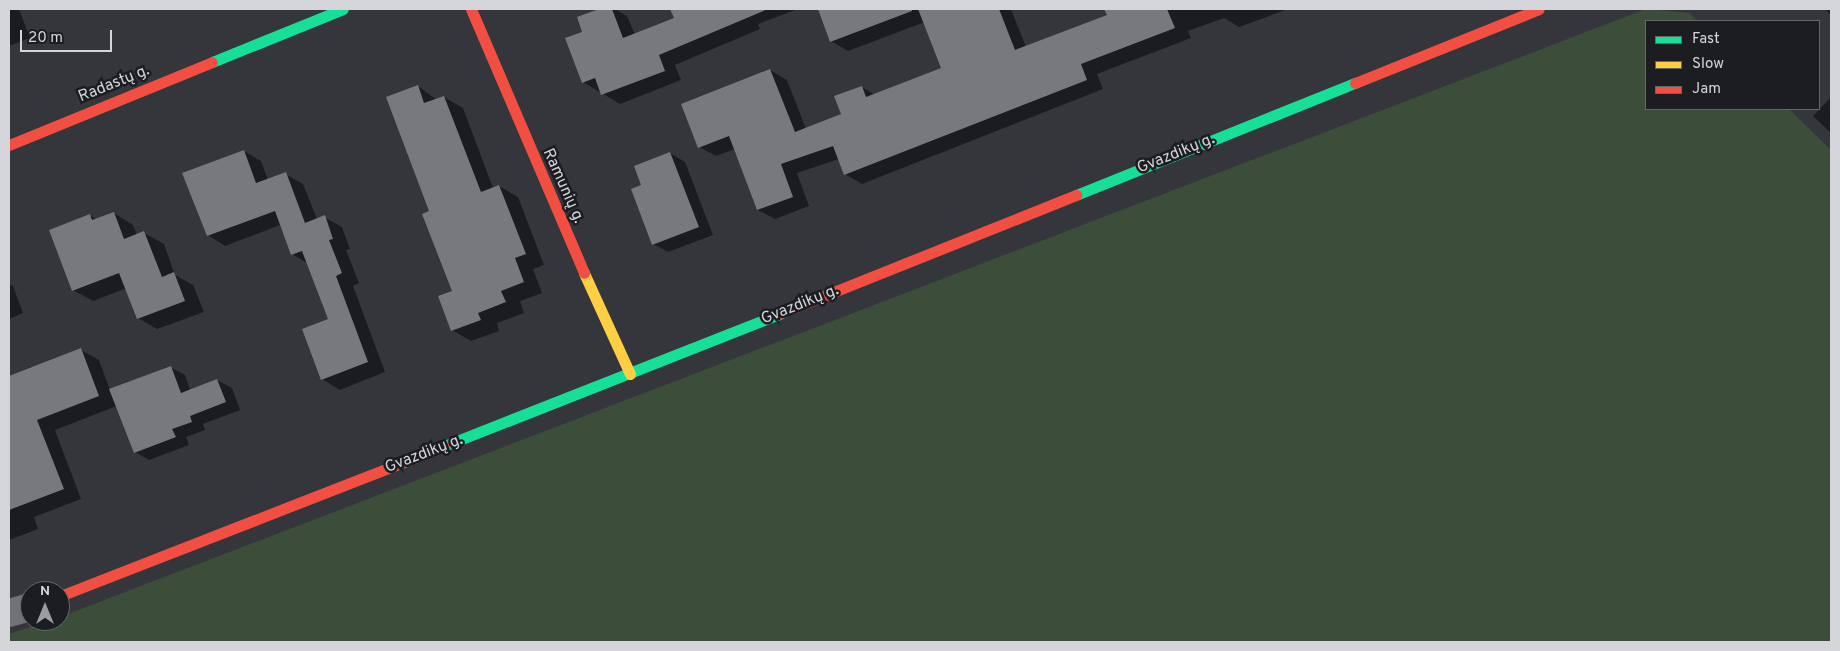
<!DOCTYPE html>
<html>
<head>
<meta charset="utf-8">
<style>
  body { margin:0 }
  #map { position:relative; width:1840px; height:651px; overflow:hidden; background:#34363b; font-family:Overpass,sans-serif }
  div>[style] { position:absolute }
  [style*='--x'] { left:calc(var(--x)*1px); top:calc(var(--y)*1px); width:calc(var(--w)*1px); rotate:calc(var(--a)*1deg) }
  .green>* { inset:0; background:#3c4d3a }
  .shadow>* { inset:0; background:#0007 }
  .building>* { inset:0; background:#77797d }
  .street>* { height:28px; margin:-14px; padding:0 14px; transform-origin:14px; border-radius:14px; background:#707276 }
  .fast>* { height:11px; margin:-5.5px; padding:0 5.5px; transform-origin:5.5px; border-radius:5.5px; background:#16e098 }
  .slow>* { height:11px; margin:-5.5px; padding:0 5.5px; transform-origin:5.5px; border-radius:5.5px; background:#ffcf43 }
  .jam>* { height:11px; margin:-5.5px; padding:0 5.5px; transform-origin:5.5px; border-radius:5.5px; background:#f24e42 }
  span { translate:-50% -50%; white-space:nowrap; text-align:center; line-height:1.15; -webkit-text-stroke:5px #1b1d21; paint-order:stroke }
  .street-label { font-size:16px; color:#d3d5db }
  .frame { position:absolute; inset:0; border:10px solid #d3d5db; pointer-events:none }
  .legend { position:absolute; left:1645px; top:20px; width:175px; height:90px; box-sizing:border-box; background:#1b1d21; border:1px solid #65676b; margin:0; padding:6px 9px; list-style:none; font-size:15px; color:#d3d5db }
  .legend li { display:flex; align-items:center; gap:10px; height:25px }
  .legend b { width:25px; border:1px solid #65676b }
  .north { position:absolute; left:20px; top:581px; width:50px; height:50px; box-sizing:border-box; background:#1b1d21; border:1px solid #65676b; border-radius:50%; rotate:0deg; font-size:14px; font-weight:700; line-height:20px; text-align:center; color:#d3d5db }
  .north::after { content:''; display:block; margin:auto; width:18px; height:22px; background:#9b9da3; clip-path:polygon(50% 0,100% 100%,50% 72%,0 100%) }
  .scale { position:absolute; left:20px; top:30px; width:92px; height:22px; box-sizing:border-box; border:2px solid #d3d5db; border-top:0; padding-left:6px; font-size:15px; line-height:18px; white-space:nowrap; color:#d3d5db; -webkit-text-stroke:4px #1b1d21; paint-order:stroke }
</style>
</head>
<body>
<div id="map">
  <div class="green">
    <div style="clip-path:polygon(1646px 9px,1689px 13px,1697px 21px,1646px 21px,1646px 109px,1789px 109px,1831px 150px,1831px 642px,9px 642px,9px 634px,48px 621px,60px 621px,60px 617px)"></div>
  </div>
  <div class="shadow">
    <div style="clip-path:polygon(9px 9px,19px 9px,30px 38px,9px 46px)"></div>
    <div style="clip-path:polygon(603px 9px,615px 9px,627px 16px,635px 35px,676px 19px,672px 9px,798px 9px,758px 24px,760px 29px,675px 65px,681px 80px,620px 104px,583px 82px,584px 33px,578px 18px)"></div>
    <div style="clip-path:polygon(819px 9px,1011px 9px,1026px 47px,1108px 16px,1105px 9px,1288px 9px,1239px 27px,1224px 18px,1188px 31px,1191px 38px,1097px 74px,1103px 89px,862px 184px,845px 174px,839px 159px,797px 173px,809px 206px,775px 219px,758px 210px,735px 149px,716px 156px,699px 147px,770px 70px,787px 80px,806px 129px,842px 115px,862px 87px,875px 95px,943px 69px,925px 22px,848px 51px,831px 41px)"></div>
    <div style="clip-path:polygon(1831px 9px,1831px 15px,1826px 10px)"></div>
    <div style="clip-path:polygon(418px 86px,437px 100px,444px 97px,463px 108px,493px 188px,499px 186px,518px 197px,544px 265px,533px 269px,542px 293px,520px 301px,524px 313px,497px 323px,499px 331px,471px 341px,452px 330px,454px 292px,431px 212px)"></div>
    <div style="clip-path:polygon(1831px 97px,1831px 133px,1813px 116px)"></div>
    <div style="clip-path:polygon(244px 151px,261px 161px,268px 180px,285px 174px,303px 184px,317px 219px,324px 217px,342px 227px,350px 249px,346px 250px,359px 283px,353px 286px,385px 372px,340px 390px,322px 379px,329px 319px,307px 263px,292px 254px,280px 225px,225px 246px,208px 235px)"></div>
    <div style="clip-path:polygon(670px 153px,685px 162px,713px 235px,668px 252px,653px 244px,643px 186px)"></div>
    <div style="clip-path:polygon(114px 213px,133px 225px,137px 235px,144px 233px,164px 244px,175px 275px,193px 285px,204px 312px,157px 329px,138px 318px,127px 288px,93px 301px,73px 290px,90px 215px,97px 220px)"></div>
    <div style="clip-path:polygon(9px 284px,13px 286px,23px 313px,9px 319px)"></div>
    <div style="clip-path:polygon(81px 350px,99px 360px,110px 390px,170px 367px,185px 375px,190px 390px,217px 380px,232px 388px,240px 410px,203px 424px,205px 430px,186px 437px,189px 445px,149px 460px,135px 452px,117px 406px,55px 430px,81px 499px,34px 517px,38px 529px,9px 540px,9px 443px,17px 440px,9px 418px,9px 377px)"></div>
  </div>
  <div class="building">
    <div style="clip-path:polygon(599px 9px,612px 9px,623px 38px,674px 18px,670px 9px,768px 9px,659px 55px,665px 71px,601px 95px,595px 78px,582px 83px,565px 38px,582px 32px,577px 17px)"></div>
    <div style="clip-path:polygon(818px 9px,912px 9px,912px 11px,830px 42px)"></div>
    <div style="clip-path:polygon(918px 9px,999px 9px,1015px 50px,1107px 15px,1104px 9px,1167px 9px,1175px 28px,1081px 64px,1087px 80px,844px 175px,833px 146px,781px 164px,793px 197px,757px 210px,729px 136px,698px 148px,681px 104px,770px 69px,795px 132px,841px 114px,834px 96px,862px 86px,866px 97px,941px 68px)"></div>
    <div style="clip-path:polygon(418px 85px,424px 103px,444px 96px,481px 192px,499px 185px,526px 254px,515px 258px,524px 282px,501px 291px,506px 302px,478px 313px,481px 320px,451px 331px,438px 296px,452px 291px,422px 214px,429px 211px,386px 97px)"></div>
    <div style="clip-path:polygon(244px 150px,256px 183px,286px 172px,305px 223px,325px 215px,333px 239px,329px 240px,342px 273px,336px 276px,368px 362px,321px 380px,302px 329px,328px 319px,302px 251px,291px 255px,275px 211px,207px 236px,182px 173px)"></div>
    <div style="clip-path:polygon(670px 152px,699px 227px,652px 245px,631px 189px,641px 185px,634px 166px)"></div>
    <div style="clip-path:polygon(114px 212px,124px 239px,144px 231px,162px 277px,174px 272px,185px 301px,137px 319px,119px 273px,72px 291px,49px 230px,90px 214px,92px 220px)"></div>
    <div style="clip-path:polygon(81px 348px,99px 396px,37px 420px,64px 489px,9px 510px,9px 376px)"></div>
    <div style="clip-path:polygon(171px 366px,181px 393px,217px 379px,226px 402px,190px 416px,192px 422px,172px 429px,176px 437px,134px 453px,109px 389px)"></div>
  </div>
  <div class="street">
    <div style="--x:9;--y:613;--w:22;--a:-16"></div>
  </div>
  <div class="fast">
    <div style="--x:212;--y:62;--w:141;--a:-22"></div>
    <div style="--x:1076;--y:195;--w:301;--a:-21.9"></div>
    <div style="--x:444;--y:446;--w:362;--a:-21.5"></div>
  </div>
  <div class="slow">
    <div style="--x:584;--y:273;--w:111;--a:65.5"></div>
  </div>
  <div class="jam">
    <div style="--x:471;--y:9;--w:287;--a:66.8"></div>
    <div style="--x:1355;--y:83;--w:198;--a:-21.9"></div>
    <div style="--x:9;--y:145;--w:219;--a:-22.2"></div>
    <div style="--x:781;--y:313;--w:318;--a:-21.8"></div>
    <div style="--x:60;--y:596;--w:412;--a:-21.3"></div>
  </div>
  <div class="street-label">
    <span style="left:114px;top:84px;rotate:-22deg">Radastų g.</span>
    <span style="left:1176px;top:154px;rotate:-22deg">Gvazdikų g.</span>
    <span style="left:563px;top:186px;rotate:66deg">Ramunių g.</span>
    <span style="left:800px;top:305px;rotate:-22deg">Gvazdikų g.</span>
    <span style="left:424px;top:454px;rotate:-21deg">Gvazdikų g.</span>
  </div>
  <div class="frame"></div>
  <ul class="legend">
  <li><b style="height:6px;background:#16e098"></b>Fast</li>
  <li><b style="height:6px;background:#ffcf43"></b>Slow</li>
  <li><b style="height:6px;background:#f24e42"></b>Jam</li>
  </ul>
  <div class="north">N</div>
  <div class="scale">20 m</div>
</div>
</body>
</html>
